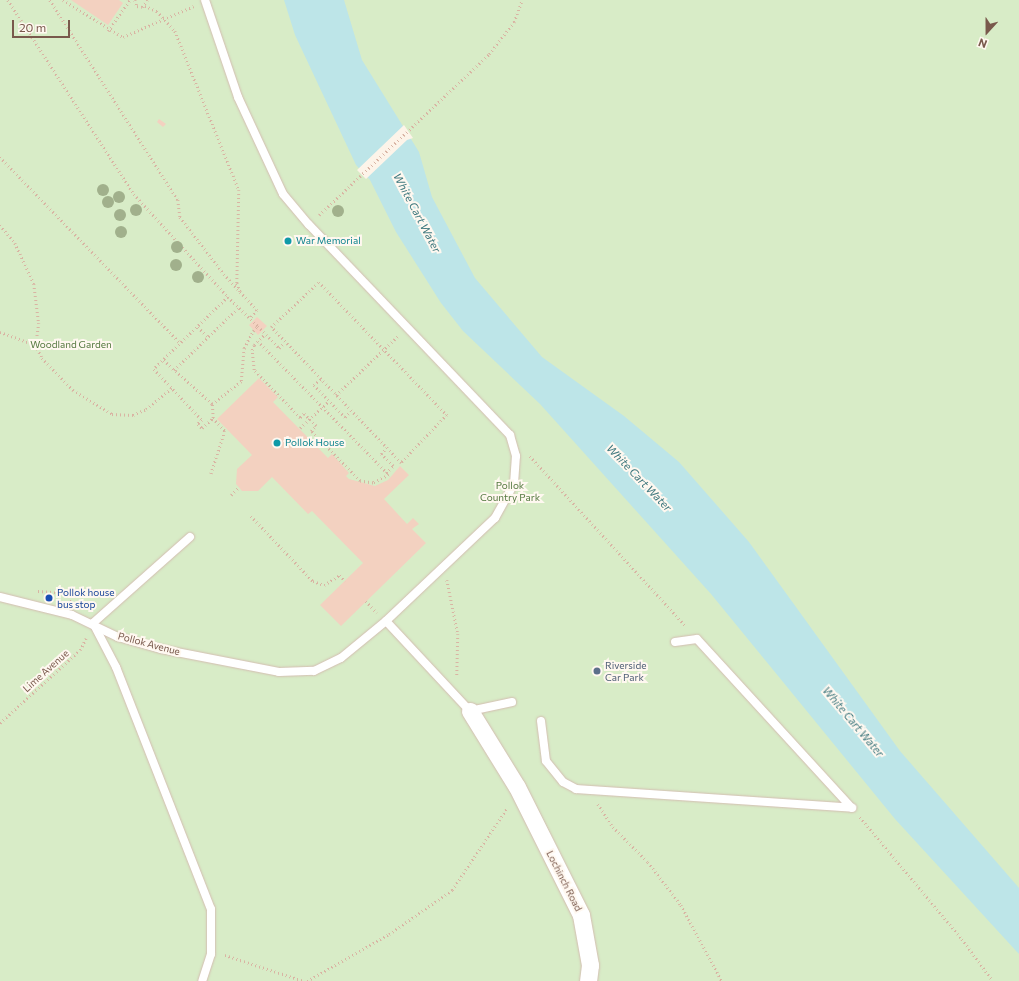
<!DOCTYPE html>
<html>
<head>
<meta charset="utf-8">
<style>
  body { margin:0 }
  #map { position:relative; width:1019px; height:981px; overflow:hidden; background:#fdf4e9; font-family:Commissioner,sans-serif }
  div>[style] { position:absolute }
  [style*='--x'] { left:calc(var(--x)*1px); top:calc(var(--y)*1px); width:calc(var(--w)*1px); rotate:calc(var(--a)*1deg) }
  .green>* { inset:0; background:#d8ecc7 }
  .water>* { inset:0; background:#bde5e8 }
  .pier>* { inset:0; background:#fdf4e9 }
  .building>* { inset:0; background:#f3d1c0 }
  .path>* { height:2.5px; margin-top:-1.25px; transform-origin:0; background:repeating-linear-gradient(90deg,#d9b4a3 0 1px,transparent 0 4px) }
  .roads { filter:drop-shadow(0 0 1px #d3bdb1) drop-shadow(0 0 1px #d3bdb1) }
  .service>* { height:8px; margin:-4px; padding:0 4px; transform-origin:4px; border-radius:4px; background:#fff }
  .minor>* { height:17px; margin:-8.5px; padding:0 8.5px; transform-origin:8.5px; border-radius:8.5px; background:#fff }
  .path-bridge>* { height:2.5px; margin-top:-1.25px; transform-origin:0; background:repeating-linear-gradient(90deg,#d9b4a3 0 1px,transparent 0 4px) }
  .trees>* { width:12px; height:12px; margin:-6px; border-radius:50%; background:#a1b08c }
  .dots>* { width:11px; height:11px; translate:-50% -50%; box-sizing:border-box; border:2px solid #fff8f0; border-radius:50% }
  span { translate:-50% -50%; white-space:nowrap; text-align:center; line-height:1.15; -webkit-text-stroke:4px #fff8f0; paint-order:stroke }
  .culture-label { font-size:10px; color:#0d838f }
  .left { translate:0 -50%; text-align:left }
  .park-label { font-size:10px; color:#557940 }
  .transit-label { font-size:10px; color:#164399 }
  .street-label { font-size:10px; color:#79594c }
  .service-label { font-size:10px; color:#4e5e75 }
  .water-label { font-size:11px; color:#3e787e; font-style:italic }
  .north { position:absolute; left:967px; top:12px; width:40px; height:40px; -webkit-text-stroke:3px #fff8f0; paint-order:stroke; rotate:201deg; font-size:11px; font-weight:700; line-height:16px; text-align:center; color:#79594c }
  .north::after { content:''; display:block; margin:auto; width:14px; height:18px; background:#79594c; clip-path:polygon(50% 0,100% 100%,50% 72%,0 100%) }
  .scale { position:absolute; left:12px; top:20px; width:58px; height:18px; box-sizing:border-box; border:2px solid #79594c; border-top:0; padding-left:5px; font-size:12px; line-height:14px; white-space:nowrap; color:#79594c; -webkit-text-stroke:3px #fff8f0; paint-order:stroke }
</style>
</head>
<body>
<div id="map">
  <div class="green">
    <div style="clip-path:polygon(0 0,1019px 0,1019px 981px,0 981px)"></div>
  </div>
  <div class="water">
    <div style="clip-path:polygon(284px 0,344px 0,362px 60px,419px 152px,432px 197px,475px 278px,542px 357px,624px 416px,679px 462px,749px 542px,900px 751px,1019px 888px,1019px 954px,895px 819px,711px 594px,540px 404px,463px 331px,441px 303px,396px 232px,370px 180px,356px 165px,295px 35px)"></div>
  </div>
  <div class="pier">
    <div style="clip-path:polygon(404px 125px,413px 138px,407px 140px,366px 179px,357px 170px)"></div>
  </div>
  <div class="building">
    <div style="clip-path:polygon(71px 0,119px 0,123px 3px,108px 25px)"></div>
    <div style="clip-path:polygon(159px 119px,166px 124px,163px 127px,157px 122px)"></div>
    <div style="clip-path:polygon(257px 317px,267px 326px,258px 335px,249px 325px)"></div>
    <div style="clip-path:polygon(259px 378px,278px 397px,273px 402px,328px 458px,332px 454px,349px 473px,346px 476px,349px 479px,375px 486px,388px 480px,400px 466px,409px 475px,384px 499px,407px 524px,413px 518px,419px 524px,412px 529px,426px 543px,341px 626px,320px 605px,363px 563px,312px 511px,308px 514px,272px 477px,258px 491px,242px 491px,236px 484px,237px 469px,252px 455px,217px 419px)"></div>
  </div>
  <div class="path">
    <div style="--x:8;--y:0;--w:231;--a:57"></div>
    <div style="--x:134;--y:194;--w:139;--a:47.6"></div>
    <div style="--x:228;--y:297;--w:103;--a:135.8"></div>
    <div style="--x:154;--y:369;--w:70;--a:46.7"></div>
    <div style="--x:202;--y:420;--w:6;--a:135"></div>
    <div style="--x:198;--y:424;--w:6;--a:45"></div>
    <div style="--x:202;--y:428;--w:15;--a:-42"></div>
    <div style="--x:213;--y:418;--w:18;--a:47"></div>
    <div style="--x:225;--y:431;--w:45;--a:108"></div>
    <div style="--x:50;--y:0;--w:237;--a:57.4"></div>
    <div style="--x:178;--y:200;--w:17;--a:83"></div>
    <div style="--x:180;--y:217;--w:72;--a:52.3"></div>
    <div style="--x:224;--y:274;--w:49;--a:47.5"></div>
    <div style="--x:257;--y:310;--w:11;--a:128"></div>
    <div style="--x:63;--y:0;--w:70;--a:31.7"></div>
    <div style="--x:123;--y:37;--w:77;--a:-23.6"></div>
    <div style="--x:135;--y:0;--w:6;--a:72"></div>
    <div style="--x:137;--y:6;--w:5;--a:11"></div>
    <div style="--x:142;--y:7;--w:9;--a:-54"></div>
    <div style="--x:145;--y:6;--w:13;--a:23"></div>
    <div style="--x:108;--y:31;--w:38;--a:-55"></div>
    <div style="--x:175;--y:31;--w:171;--a:68.1"></div>
    <div style="--x:239;--y:190;--w:93;--a:91.2"></div>
    <div style="--x:237;--y:283;--w:9;--a:69"></div>
    <div style="--x:0;--y:157;--w:259;--a:45.9"></div>
    <div style="--x:319;--y:215;--w:234;--a:-43.4"></div>
    <div style="--x:489;--y:54;--w:41;--a:-52"></div>
    <div style="--x:514;--y:22;--w:23;--a:-70"></div>
    <div style="--x:0;--y:225;--w:23;--a:50"></div>
    <div style="--x:15;--y:243;--w:45;--a:65.1"></div>
    <div style="--x:34;--y:284;--w:39;--a:83"></div>
    <div style="--x:39;--y:323;--w:22;--a:98"></div>
    <div style="--x:319;--y:282;--w:185;--a:46.1"></div>
    <div style="--x:447;--y:415;--w:66;--a:133.8"></div>
    <div style="--x:401;--y:463;--w:188;--a:-133.7"></div>
    <div style="--x:271;--y:327;--w:66;--a:-43.2"></div>
    <div style="--x:228;--y:297;--w:42;--a:44"></div>
    <div style="--x:198;--y:327;--w:14;--a:45"></div>
    <div style="--x:0;--y:332;--w:38;--a:20"></div>
    <div style="--x:36;--y:345;--w:14;--a:65"></div>
    <div style="--x:42;--y:358;--w:45;--a:45.9"></div>
    <div style="--x:73;--y:390;--w:46;--a:31.6"></div>
    <div style="--x:112;--y:414;--w:21;--a:3"></div>
    <div style="--x:133;--y:415;--w:14;--a:-25"></div>
    <div style="--x:146;--y:409;--w:33;--a:-39"></div>
    <div style="--x:258;--y:341;--w:187;--a:45.6"></div>
    <div style="--x:389;--y:475;--w:18;--a:153"></div>
    <div style="--x:373;--y:483;--w:13;--a:-171"></div>
    <div style="--x:360;--y:481;--w:70;--a:-134.4"></div>
    <div style="--x:311;--y:431;--w:7;--a:-45"></div>
    <div style="--x:316;--y:426;--w:17;--a:-135"></div>
    <div style="--x:304;--y:414;--w:6;--a:135"></div>
    <div style="--x:300;--y:418;--w:66;--a:-133.8"></div>
    <div style="--x:254;--y:370;--w:20;--a:-96"></div>
    <div style="--x:252;--y:350;--w:5;--a:-68"></div>
    <div style="--x:254;--y:345;--w:16;--a:-45"></div>
    <div style="--x:164;--y:360;--w:14;--a:45"></div>
    <div style="--x:321;--y:380;--w:9;--a:144"></div>
    <div style="--x:314;--y:385;--w:45;--a:45.9"></div>
    <div style="--x:345;--y:417;--w:8;--a:-45"></div>
    <div style="--x:336;--y:395;--w:86;--a:-43.6"></div>
    <div style="--x:212;--y:404;--w:51;--a:-138.2"></div>
    <div style="--x:174;--y:370;--w:89;--a:-44.1"></div>
    <div style="--x:213;--y:418;--w:14;--a:-94"></div>
    <div style="--x:212;--y:404;--w:37;--a:-38"></div>
    <div style="--x:241;--y:381;--w:33;--a:-85"></div>
    <div style="--x:244;--y:348;--w:19;--a:-62"></div>
    <div style="--x:253;--y:331;--w:7;--a:-45"></div>
    <div style="--x:258;--y:326;--w:30;--a:46"></div>
    <div style="--x:279;--y:348;--w:8;--a:-45"></div>
    <div style="--x:300;--y:428;--w:40;--a:-43"></div>
    <div style="--x:530;--y:456;--w:231;--a:47.5"></div>
    <div style="--x:386;--y:473;--w:10;--a:-45"></div>
    <div style="--x:393;--y:466;--w:17;--a:-135"></div>
    <div style="--x:381;--y:454;--w:8;--a:-50"></div>
    <div style="--x:231;--y:495;--w:10;--a:-45"></div>
    <div style="--x:251;--y:516;--w:90;--a:46.4"></div>
    <div style="--x:313;--y:581;--w:12;--a:20"></div>
    <div style="--x:324;--y:585;--w:19;--a:-32"></div>
    <div style="--x:340;--y:575;--w:8;--a:50"></div>
    <div style="--x:447;--y:580;--w:55;--a:78.5"></div>
    <div style="--x:458;--y:634;--w:42;--a:91.4"></div>
    <div style="--x:38;--y:591;--w:29;--a:4"></div>
    <div style="--x:67;--y:593;--w:9;--a:69"></div>
    <div style="--x:366;--y:601;--w:16;--a:47"></div>
    <div style="--x:0;--y:723;--w:108;--a:-42.4"></div>
    <div style="--x:80;--y:650;--w:13;--a:-63"></div>
    <div style="--x:598;--y:804;--w:27;--a:57"></div>
    <div style="--x:613;--y:827;--w:49;--a:45"></div>
    <div style="--x:648;--y:862;--w:54;--a:52.5"></div>
    <div style="--x:681;--y:905;--w:86;--a:61.7"></div>
    <div style="--x:860;--y:817;--w:159;--a:50.1"></div>
    <div style="--x:962;--y:939;--w:52;--a:53.6"></div>
    <div style="--x:225;--y:955;--w:83;--a:18.2"></div>
    <div style="--x:307;--y:981;--w:95;--a:-29.8"></div>
    <div style="--x:389;--y:934;--w:77;--a:-34.9"></div>
    <div style="--x:452;--y:890;--w:99;--a:-56.1"></div>
  </div>
  <div class="roads">
    <div class="service">
      <div style="--x:190;--y:537;--w:130;--a:138.4"></div>
      <div style="--x:93;--y:623;--w:50;--a:62.4"></div>
      <div style="--x:116;--y:667;--w:260;--a:68.6"></div>
      <div style="--x:211;--y:909;--w:45;--a:90"></div>
      <div style="--x:211;--y:954;--w:28;--a:108"></div>
      <div style="--x:0;--y:597;--w:74;--a:14"></div>
      <div style="--x:72;--y:615;--w:51;--a:25.6"></div>
      <div style="--x:118;--y:637;--w:45;--a:15.6"></div>
      <div style="--x:161;--y:649;--w:120;--a:11"></div>
      <div style="--x:279;--y:672;--w:35;--a:-2"></div>
      <div style="--x:314;--y:671;--w:30;--a:-26"></div>
      <div style="--x:341;--y:658;--w:58;--a:-39.4"></div>
      <div style="--x:386;--y:621;--w:150;--a:-43.4"></div>
      <div style="--x:495;--y:518;--w:39;--a:-61"></div>
      <div style="--x:514;--y:484;--w:28;--a:-86"></div>
      <div style="--x:516;--y:456;--w:22;--a:-106"></div>
      <div style="--x:510;--y:435;--w:291;--a:-133.7"></div>
      <div style="--x:309;--y:225;--w:40;--a:-130"></div>
      <div style="--x:283;--y:194;--w:107;--a:-114.9"></div>
      <div style="--x:238;--y:97;--w:102;--a:-108.8"></div>
      <div style="--x:386;--y:621;--w:123;--a:47"></div>
      <div style="--x:470;--y:711;--w:43;--a:-12.1"></div>
      <div style="--x:675;--y:642;--w:22;--a:-8"></div>
      <div style="--x:697;--y:639;--w:229;--a:47.5"></div>
      <div style="--x:541;--y:721;--w:40;--a:82.9"></div>
      <div style="--x:546;--y:761;--w:27;--a:51"></div>
      <div style="--x:563;--y:782;--w:15;--a:28"></div>
      <div style="--x:576;--y:789;--w:277;--a:3.9"></div>
    </div>
    <div class="minor">
      <div style="--x:470;--y:711;--w:89;--a:58.3"></div>
      <div style="--x:517;--y:787;--w:143;--a:63.4"></div>
      <div style="--x:581;--y:915;--w:51;--a:79.8"></div>
      <div style="--x:590;--y:965;--w:16;--a:97"></div>
    </div>
  </div>
  <div class="path-bridge">
    <div style="--x:157;--y:11;--w:27;--a:48"></div>
  </div>
  <div class="trees">
    <div style="left:103px;top:190px"></div>
    <div style="left:119px;top:197px"></div>
    <div style="left:108px;top:202px"></div>
    <div style="left:136px;top:210px"></div>
    <div style="left:338px;top:211px"></div>
    <div style="left:120px;top:215px"></div>
    <div style="left:121px;top:232px"></div>
    <div style="left:177px;top:247px"></div>
    <div style="left:176px;top:265px"></div>
    <div style="left:198px;top:277px"></div>
  </div>
  <div class="dots">
    <div style="left:288px;top:241px;background:#0f9aa8"></div>
    <div style="left:277px;top:443px;background:#0f9aa8"></div>
    <div style="left:49px;top:598px;background:#1a4fb4"></div>
    <div style="left:597px;top:671px;background:#5c6f8a"></div>
  </div>
  <div class="culture-label">
    <span class="left" style="left:296px;top:241px">War Memorial</span>
    <span class="left" style="left:285px;top:443px">Pollok House</span>
  </div>
  <div class="park-label">
    <span style="left:71px;top:345px">Woodland Garden</span>
    <span style="left:510px;top:491px">Pollok<br>Country Park</span>
  </div>
  <div class="transit-label">
    <span class="left" style="left:57px;top:598px">Pollok house<br>bus stop</span>
  </div>
  <div class="street-label">
    <span style="left:149px;top:644px;rotate:15deg">Pollok Avenue</span>
    <span style="left:46px;top:671px;rotate:-42deg">Lime Avenue</span>
    <span style="left:564px;top:881px;rotate:63deg">Lochinch Road</span>
  </div>
  <div class="service-label">
    <span class="left" style="left:605px;top:671px">Riverside<br>Car Park</span>
  </div>
  <div class="water-label">
    <span style="left:417px;top:213px;rotate:62deg">White Cart Water</span>
    <span style="left:639px;top:478px;rotate:46deg">White Cart Water</span>
    <span style="left:853px;top:722px;rotate:50deg">White Cart Water</span>
  </div>
  <div class="north">N</div>
  <div class="scale">20 m</div>
</div>
</body>
</html>
